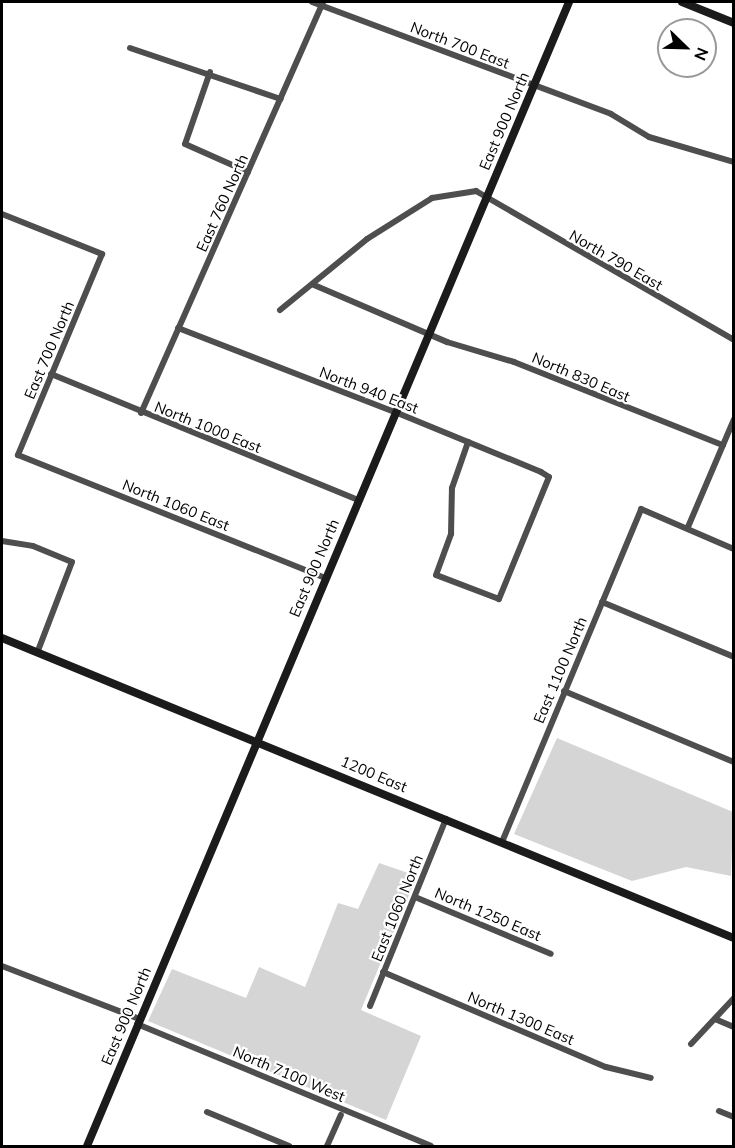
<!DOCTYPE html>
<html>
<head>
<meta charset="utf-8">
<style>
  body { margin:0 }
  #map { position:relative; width:735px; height:1148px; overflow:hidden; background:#fff; font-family:Mulish,sans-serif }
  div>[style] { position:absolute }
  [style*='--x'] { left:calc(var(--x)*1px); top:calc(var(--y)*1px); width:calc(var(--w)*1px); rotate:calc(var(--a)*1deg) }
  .green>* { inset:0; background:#d5d5d5 }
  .street>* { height:6px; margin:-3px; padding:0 3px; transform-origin:3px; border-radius:3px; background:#4e4e4e }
  .secondary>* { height:8px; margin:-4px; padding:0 4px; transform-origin:4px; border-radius:4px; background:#1b1b1b }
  span { translate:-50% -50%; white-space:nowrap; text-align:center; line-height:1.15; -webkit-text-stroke:4.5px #fff; paint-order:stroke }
  .street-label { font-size:15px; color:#000 }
  .frame { position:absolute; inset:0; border:3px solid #000; pointer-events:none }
  .north { position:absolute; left:657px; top:18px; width:60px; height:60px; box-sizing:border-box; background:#fff; border:2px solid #999; border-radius:50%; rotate:113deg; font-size:16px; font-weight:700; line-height:24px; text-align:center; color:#000 }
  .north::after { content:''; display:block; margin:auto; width:21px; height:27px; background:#000; clip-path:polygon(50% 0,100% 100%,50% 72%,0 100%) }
</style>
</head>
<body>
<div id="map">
  <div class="green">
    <div style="clip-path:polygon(557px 738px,733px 812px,731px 876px,686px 867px,632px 881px,514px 834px)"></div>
    <div style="clip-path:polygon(379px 863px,417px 876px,361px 1010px,421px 1036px,386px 1120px,148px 1021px,172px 969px,246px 998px,259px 967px,305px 987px,338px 903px,358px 909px)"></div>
  </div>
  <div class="street">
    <div style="--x:312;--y:2;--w:319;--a:20.5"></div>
    <div style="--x:611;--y:114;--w:44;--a:31.2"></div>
    <div style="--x:649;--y:137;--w:89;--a:16.4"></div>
    <div style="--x:130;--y:48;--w:159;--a:18.7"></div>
    <div style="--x:210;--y:72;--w:76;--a:109.1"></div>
    <div style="--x:185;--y:144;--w:69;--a:24"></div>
    <div style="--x:2;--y:214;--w:108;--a:21.8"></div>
    <div style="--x:102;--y:254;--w:218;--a:112.7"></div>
    <div style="--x:18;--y:455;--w:331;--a:21.8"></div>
    <div style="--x:314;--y:285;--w:145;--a:23.2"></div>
    <div style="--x:447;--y:342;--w:70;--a:16.6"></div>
    <div style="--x:514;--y:362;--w:225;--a:21.7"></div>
    <div style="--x:280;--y:310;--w:112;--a:-39.2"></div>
    <div style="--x:367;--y:239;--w:77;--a:-32.2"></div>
    <div style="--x:432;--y:198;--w:45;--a:-9"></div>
    <div style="--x:476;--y:191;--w:298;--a:30"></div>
    <div style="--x:178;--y:328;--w:233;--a:21.2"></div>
    <div style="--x:395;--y:412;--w:158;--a:22.3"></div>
    <div style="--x:541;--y:472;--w:9;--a:32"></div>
    <div style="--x:549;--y:477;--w:132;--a:112.3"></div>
    <div style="--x:499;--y:599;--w:67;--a:-159.1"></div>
    <div style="--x:436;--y:575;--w:44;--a:-69.9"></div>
    <div style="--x:451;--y:534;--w:46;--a:-88.8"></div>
    <div style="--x:452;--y:488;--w:49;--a:-70.8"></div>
    <div style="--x:51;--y:374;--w:332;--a:22.3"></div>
    <div style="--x:141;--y:413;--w:449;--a:-66.1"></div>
    <div style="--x:688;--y:527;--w:117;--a:-66.9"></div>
    <div style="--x:2;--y:541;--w:31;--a:9"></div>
    <div style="--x:33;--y:546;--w:42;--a:22.3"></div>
    <div style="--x:72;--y:562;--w:97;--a:111"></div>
    <div style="--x:602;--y:602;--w:143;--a:22.6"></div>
    <div style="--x:564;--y:691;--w:184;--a:22.7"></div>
    <div style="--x:502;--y:842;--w:361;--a:-67.3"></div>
    <div style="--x:641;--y:509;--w:101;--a:23.3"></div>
    <div style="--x:415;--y:897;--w:147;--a:22.7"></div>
    <div style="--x:2;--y:966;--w:147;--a:21.1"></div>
    <div style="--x:383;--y:972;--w:242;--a:23.1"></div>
    <div style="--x:606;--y:1067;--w:46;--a:13.7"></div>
    <div style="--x:370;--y:1006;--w:202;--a:-67.9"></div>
    <div style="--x:715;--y:1019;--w:21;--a:23"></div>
    <div style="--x:137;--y:1024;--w:318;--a:22.5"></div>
    <div style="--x:691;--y:1044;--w:63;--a:-46.9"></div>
    <div style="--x:719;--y:1111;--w:16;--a:22"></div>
    <div style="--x:207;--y:1112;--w:89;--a:22.5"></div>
    <div style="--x:327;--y:1146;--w:34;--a:-66"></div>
  </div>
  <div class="secondary">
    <div style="--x:682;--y:2;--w:56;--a:22"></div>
    <div style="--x:2;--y:638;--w:791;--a:22.29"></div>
    <div style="--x:87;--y:1146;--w:1241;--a:-67.15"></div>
  </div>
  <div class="street-label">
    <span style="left:460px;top:45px;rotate:21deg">North 700 East</span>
    <span style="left:504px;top:121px;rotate:-67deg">East 900 North</span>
    <span style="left:222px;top:203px;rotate:-66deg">East 760 North</span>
    <span style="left:616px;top:260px;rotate:30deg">North 790 East</span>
    <span style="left:49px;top:350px;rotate:-67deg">East 700 North</span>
    <span style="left:581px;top:377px;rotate:23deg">North 830 East</span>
    <span style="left:369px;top:390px;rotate:21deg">North 940 East</span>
    <span style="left:208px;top:427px;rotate:22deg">North 1000 East</span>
    <span style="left:176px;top:505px;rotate:22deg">North 1060 East</span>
    <span style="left:314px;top:568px;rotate:-67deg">East 900 North</span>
    <span style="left:560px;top:670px;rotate:-67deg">East 1100 North</span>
    <span style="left:374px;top:774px;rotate:23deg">1200 East</span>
    <span style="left:397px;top:908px;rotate:-68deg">East 1060 North</span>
    <span style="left:488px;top:914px;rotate:23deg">North 1250 East</span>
    <span style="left:126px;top:1016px;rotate:-67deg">East 900 North</span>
    <span style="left:521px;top:1018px;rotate:23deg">North 1300 East</span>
    <span style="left:289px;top:1074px;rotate:23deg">North 7100 West</span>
  </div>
  <div class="frame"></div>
  <div class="north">N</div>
</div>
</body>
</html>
